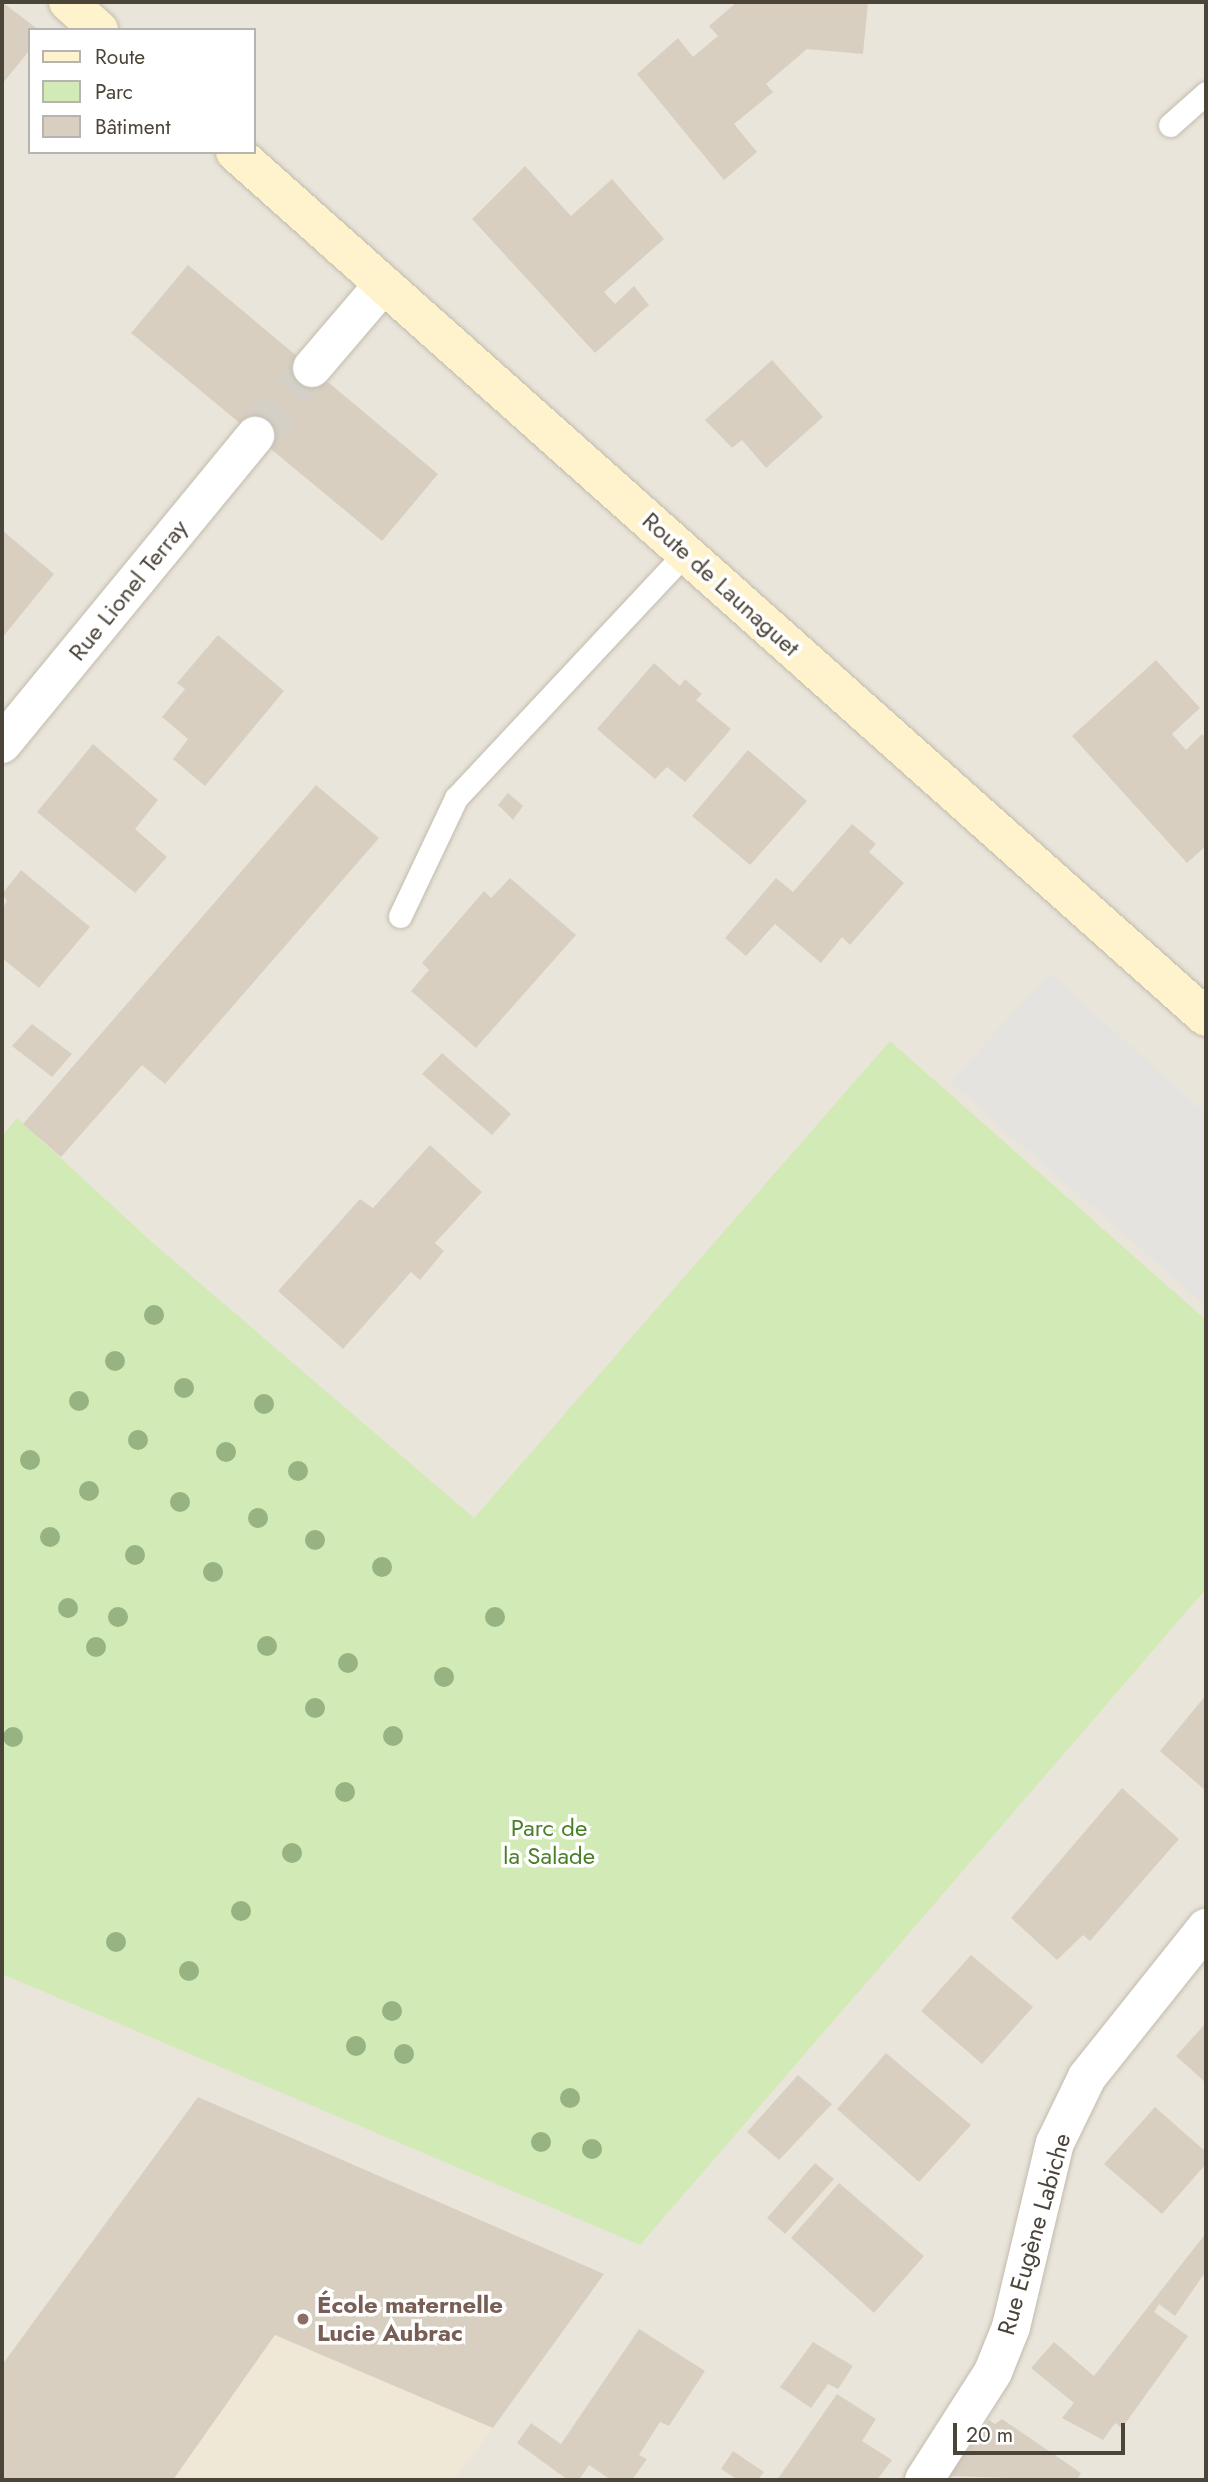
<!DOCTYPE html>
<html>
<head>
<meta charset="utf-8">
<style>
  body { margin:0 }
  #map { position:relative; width:1208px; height:2482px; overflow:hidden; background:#f6f3ec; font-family:Jost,sans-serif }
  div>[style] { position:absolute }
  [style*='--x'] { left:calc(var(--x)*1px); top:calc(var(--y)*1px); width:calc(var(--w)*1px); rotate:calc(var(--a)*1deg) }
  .residential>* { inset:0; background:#eae5da }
  .education>* { inset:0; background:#efe8d6 }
  .green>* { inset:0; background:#d2eab5 }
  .parking>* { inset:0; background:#e5e3e0 }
  .building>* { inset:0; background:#d8cfc1 }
  .street-tunnel>* { height:38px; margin-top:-19px; transform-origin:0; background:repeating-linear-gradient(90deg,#d4d0c8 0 38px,transparent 0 57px) }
  .roads { filter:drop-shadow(0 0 2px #c2bbae) drop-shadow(0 0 2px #c2bbae) }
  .lane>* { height:23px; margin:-11.5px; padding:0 11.5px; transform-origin:11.5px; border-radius:11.5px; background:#fff }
  .street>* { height:38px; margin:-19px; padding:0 19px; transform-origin:19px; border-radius:19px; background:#fff }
  .secondary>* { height:38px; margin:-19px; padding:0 19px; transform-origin:19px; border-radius:19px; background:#fff3cd }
  .trees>* { width:20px; height:20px; margin:-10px; border-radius:50%; background:#97b381 }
  .dots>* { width:19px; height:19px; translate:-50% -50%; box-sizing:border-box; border:4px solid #fff; border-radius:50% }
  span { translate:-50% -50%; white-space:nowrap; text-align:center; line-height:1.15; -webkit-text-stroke:7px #fff; paint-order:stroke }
  .street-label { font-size:24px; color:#4b4439 }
  .park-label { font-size:24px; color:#4a7f2a }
  .education-label { font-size:24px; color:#785e54; font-weight:700 }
  .left { translate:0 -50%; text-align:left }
  .frame { position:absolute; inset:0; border:4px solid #4b4439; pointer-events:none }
  .legend { position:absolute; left:28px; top:28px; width:228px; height:126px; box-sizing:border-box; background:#fff; border:2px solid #b7b4b0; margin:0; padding:9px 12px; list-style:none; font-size:21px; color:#4b4439 }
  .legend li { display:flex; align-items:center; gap:14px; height:35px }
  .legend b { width:35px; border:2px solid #b7b4b0 }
  .scale { position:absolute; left:953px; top:2423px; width:172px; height:32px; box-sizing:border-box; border:4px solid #4b4439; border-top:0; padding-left:9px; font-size:21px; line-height:24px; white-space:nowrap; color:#4b4439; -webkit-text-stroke:5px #fff; paint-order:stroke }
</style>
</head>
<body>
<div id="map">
  <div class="residential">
    <div style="clip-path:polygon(evenodd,2px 2px,1206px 2px,1206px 2480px,2px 2480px,2px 2px,30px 30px,254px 30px,254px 152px,30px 152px,30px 30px)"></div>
  </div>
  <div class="education">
    <div style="clip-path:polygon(198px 2097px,493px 2428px,454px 2480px,2px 2480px,2px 2365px)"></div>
  </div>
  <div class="green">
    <div style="clip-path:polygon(890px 1041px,1206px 1320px,1206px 1589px,640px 2245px,2px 1974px,2px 1136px,17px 1118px,154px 1244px,474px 1518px)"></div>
  </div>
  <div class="parking">
    <div style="clip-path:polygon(1050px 973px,1206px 1114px,1206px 1306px,949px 1082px)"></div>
  </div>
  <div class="building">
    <div style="clip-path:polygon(2px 2px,39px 30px,30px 30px,30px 50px,2px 84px)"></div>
    <div style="clip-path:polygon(737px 2px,868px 2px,863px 54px,807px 49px,766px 84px,773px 92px,734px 124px,757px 152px,724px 180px,637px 74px,678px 38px,693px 57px,718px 36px,709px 26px)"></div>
    <div style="clip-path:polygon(525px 166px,571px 216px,612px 179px,664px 239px,604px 292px,615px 304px,634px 286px,649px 305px,595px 353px,472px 219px)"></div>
    <div style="clip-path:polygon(188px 265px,438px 474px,382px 541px,131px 333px)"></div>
    <div style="clip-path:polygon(772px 360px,823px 417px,766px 468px,742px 440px,732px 448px,705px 420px)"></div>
    <div style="clip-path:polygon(2px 530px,54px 574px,2px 638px)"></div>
    <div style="clip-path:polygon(218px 635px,284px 691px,205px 786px,173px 759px,188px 739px,162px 717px,185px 689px,177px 683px)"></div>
    <div style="clip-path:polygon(1156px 660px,1200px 708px,1172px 734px,1186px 750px,1202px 734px,1206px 739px,1206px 846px,1187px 863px,1072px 736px)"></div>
    <div style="clip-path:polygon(654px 663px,680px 686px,685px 679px,702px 694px,696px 700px,731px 729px,685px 782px,667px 767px,655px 779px,597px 729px)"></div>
    <div style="clip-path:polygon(93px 744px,158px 800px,135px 829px,167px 857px,135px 893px,37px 812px)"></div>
    <div style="clip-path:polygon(748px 750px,807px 801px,750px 865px,692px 816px)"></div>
    <div style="clip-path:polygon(316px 785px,379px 838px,165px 1084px,142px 1065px,61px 1157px,23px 1124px)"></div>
    <div style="clip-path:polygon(508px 793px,523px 806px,513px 820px,498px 805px)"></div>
    <div style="clip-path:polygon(852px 824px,876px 844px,869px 852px,904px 883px,850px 945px,842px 937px,821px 963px,775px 924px,746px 956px,725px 938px,776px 878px,793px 892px)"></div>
    <div style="clip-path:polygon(21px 870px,90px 927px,39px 988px,2px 958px,2px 909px,7px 901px,2px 894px)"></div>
    <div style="clip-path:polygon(510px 878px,576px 935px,476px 1048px,411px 991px,429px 970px,422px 963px,484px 891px,491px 898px)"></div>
    <div style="clip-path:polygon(32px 1024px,72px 1054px,52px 1077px,12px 1046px)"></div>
    <div style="clip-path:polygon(442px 1053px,511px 1114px,492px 1135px,422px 1074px)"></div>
    <div style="clip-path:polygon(430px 1145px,482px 1192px,435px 1243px,444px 1251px,420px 1280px,411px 1272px,343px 1349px,278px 1291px,360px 1199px,373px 1208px)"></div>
    <div style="clip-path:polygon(1206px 1695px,1206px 1791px,1160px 1751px)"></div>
    <div style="clip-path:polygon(1122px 1788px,1179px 1839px,1090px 1941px,1083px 1935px,1057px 1960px,1011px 1918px)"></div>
    <div style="clip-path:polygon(971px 1955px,1033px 2007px,982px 2064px,921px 2011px)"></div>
    <div style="clip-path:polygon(1206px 2023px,1206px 2083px,1176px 2056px)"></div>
    <div style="clip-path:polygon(886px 2053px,971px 2125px,919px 2182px,837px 2109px)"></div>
    <div style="clip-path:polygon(798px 2075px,832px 2104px,779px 2160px,747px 2132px)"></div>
    <div style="clip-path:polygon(198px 2097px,604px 2274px,493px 2428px,275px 2335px,173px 2480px,2px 2480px,2px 2365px)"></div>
    <div style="clip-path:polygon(1155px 2107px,1206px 2152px,1206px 2164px,1162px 2214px,1104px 2164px)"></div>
    <div style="clip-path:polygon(815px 2163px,834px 2179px,785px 2234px,767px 2218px)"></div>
    <div style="clip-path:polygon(839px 2183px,924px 2256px,874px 2313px,791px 2238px)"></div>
    <div style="clip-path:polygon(1206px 2233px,1206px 2271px,1175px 2316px,1159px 2304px,1154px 2312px,1188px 2336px,1122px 2428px,1115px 2423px,1103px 2440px,1062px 2418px,1074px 2403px,1031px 2368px,1054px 2342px,1094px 2376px)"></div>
    <div style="clip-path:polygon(639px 2329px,705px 2371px,669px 2426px,660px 2422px,639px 2455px,647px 2459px,632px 2480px,611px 2480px,589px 2465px,579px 2480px,568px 2480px,517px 2443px,531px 2423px,561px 2444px)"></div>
    <div style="clip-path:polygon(813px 2342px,853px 2366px,838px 2389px,828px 2384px,811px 2408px,780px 2387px)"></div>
    <div style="clip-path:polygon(837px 2394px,876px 2419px,862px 2441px,892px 2460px,877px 2480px,777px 2480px)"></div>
    <div style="clip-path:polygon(1002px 2419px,1081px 2473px,1077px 2480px,949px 2476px,989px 2420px,995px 2424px)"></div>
    <div style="clip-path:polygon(733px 2451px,764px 2472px,758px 2480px,738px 2480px,721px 2469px)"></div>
  </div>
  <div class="street-tunnel">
    <div style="--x:255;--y:436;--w:89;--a:-50"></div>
  </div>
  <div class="roads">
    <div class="lane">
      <div style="--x:1170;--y:125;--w:48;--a:-41.6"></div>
      <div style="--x:400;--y:916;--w:131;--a:-64.6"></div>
      <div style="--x:456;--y:798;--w:337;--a:-46.9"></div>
    </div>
    <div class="street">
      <div style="--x:312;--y:368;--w:109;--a:-49.5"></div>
      <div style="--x:2;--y:744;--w:399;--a:-50.6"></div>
      <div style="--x:924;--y:2480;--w:128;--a:-57.4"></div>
      <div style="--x:993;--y:2372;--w:48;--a:-68.2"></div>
      <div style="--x:1011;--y:2327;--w:189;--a:-76.6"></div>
      <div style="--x:1055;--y:2143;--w:73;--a:-64.1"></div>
      <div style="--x:1087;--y:2077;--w:191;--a:-51.4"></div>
    </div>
    <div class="secondary">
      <div style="--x:68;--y:2;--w:42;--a:42.1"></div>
      <div style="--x:235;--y:152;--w:1300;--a:41.7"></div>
    </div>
  </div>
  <div class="trees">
    <div style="left:154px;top:1315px"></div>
    <div style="left:115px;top:1361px"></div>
    <div style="left:184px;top:1388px"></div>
    <div style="left:79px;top:1401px"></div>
    <div style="left:264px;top:1404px"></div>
    <div style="left:138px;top:1440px"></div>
    <div style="left:226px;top:1452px"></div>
    <div style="left:30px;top:1460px"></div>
    <div style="left:298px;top:1471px"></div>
    <div style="left:89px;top:1491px"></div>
    <div style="left:180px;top:1502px"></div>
    <div style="left:258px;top:1518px"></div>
    <div style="left:50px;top:1537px"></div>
    <div style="left:315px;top:1540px"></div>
    <div style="left:135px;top:1555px"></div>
    <div style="left:382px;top:1567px"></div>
    <div style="left:213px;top:1572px"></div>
    <div style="left:68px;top:1608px"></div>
    <div style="left:118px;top:1617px"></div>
    <div style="left:495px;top:1617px"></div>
    <div style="left:267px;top:1646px"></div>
    <div style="left:96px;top:1647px"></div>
    <div style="left:348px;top:1663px"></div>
    <div style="left:444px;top:1677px"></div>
    <div style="left:315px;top:1708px"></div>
    <div style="left:393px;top:1736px"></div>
    <div style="left:13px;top:1737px"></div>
    <div style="left:345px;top:1792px"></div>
    <div style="left:292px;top:1853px"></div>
    <div style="left:241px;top:1911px"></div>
    <div style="left:116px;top:1942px"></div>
    <div style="left:189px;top:1971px"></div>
    <div style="left:392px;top:2011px"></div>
    <div style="left:356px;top:2046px"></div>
    <div style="left:404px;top:2054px"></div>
    <div style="left:570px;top:2098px"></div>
    <div style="left:541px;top:2142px"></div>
    <div style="left:592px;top:2149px"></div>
  </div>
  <div class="dots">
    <div style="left:303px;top:2319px;background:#8d6e63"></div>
  </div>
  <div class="street-label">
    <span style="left:721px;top:584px;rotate:42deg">Route de Launaguet</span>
    <span style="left:128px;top:590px;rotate:-51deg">Rue Lionel Terray</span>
    <span style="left:1034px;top:2234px;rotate:-74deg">Rue Eugène Labiche</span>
  </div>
  <div class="park-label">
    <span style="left:549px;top:1842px">Parc de<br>la Salade</span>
  </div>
  <div class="education-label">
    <span class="left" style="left:317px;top:2319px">École maternelle<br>Lucie Aubrac</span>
  </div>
  <div class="frame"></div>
  <ul class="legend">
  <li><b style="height:9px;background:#fff3cd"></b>Route</li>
  <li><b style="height:19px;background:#d2eab5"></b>Parc</li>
  <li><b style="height:19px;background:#d8cfc1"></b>Bâtiment</li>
  </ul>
  <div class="scale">20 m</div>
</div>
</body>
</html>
